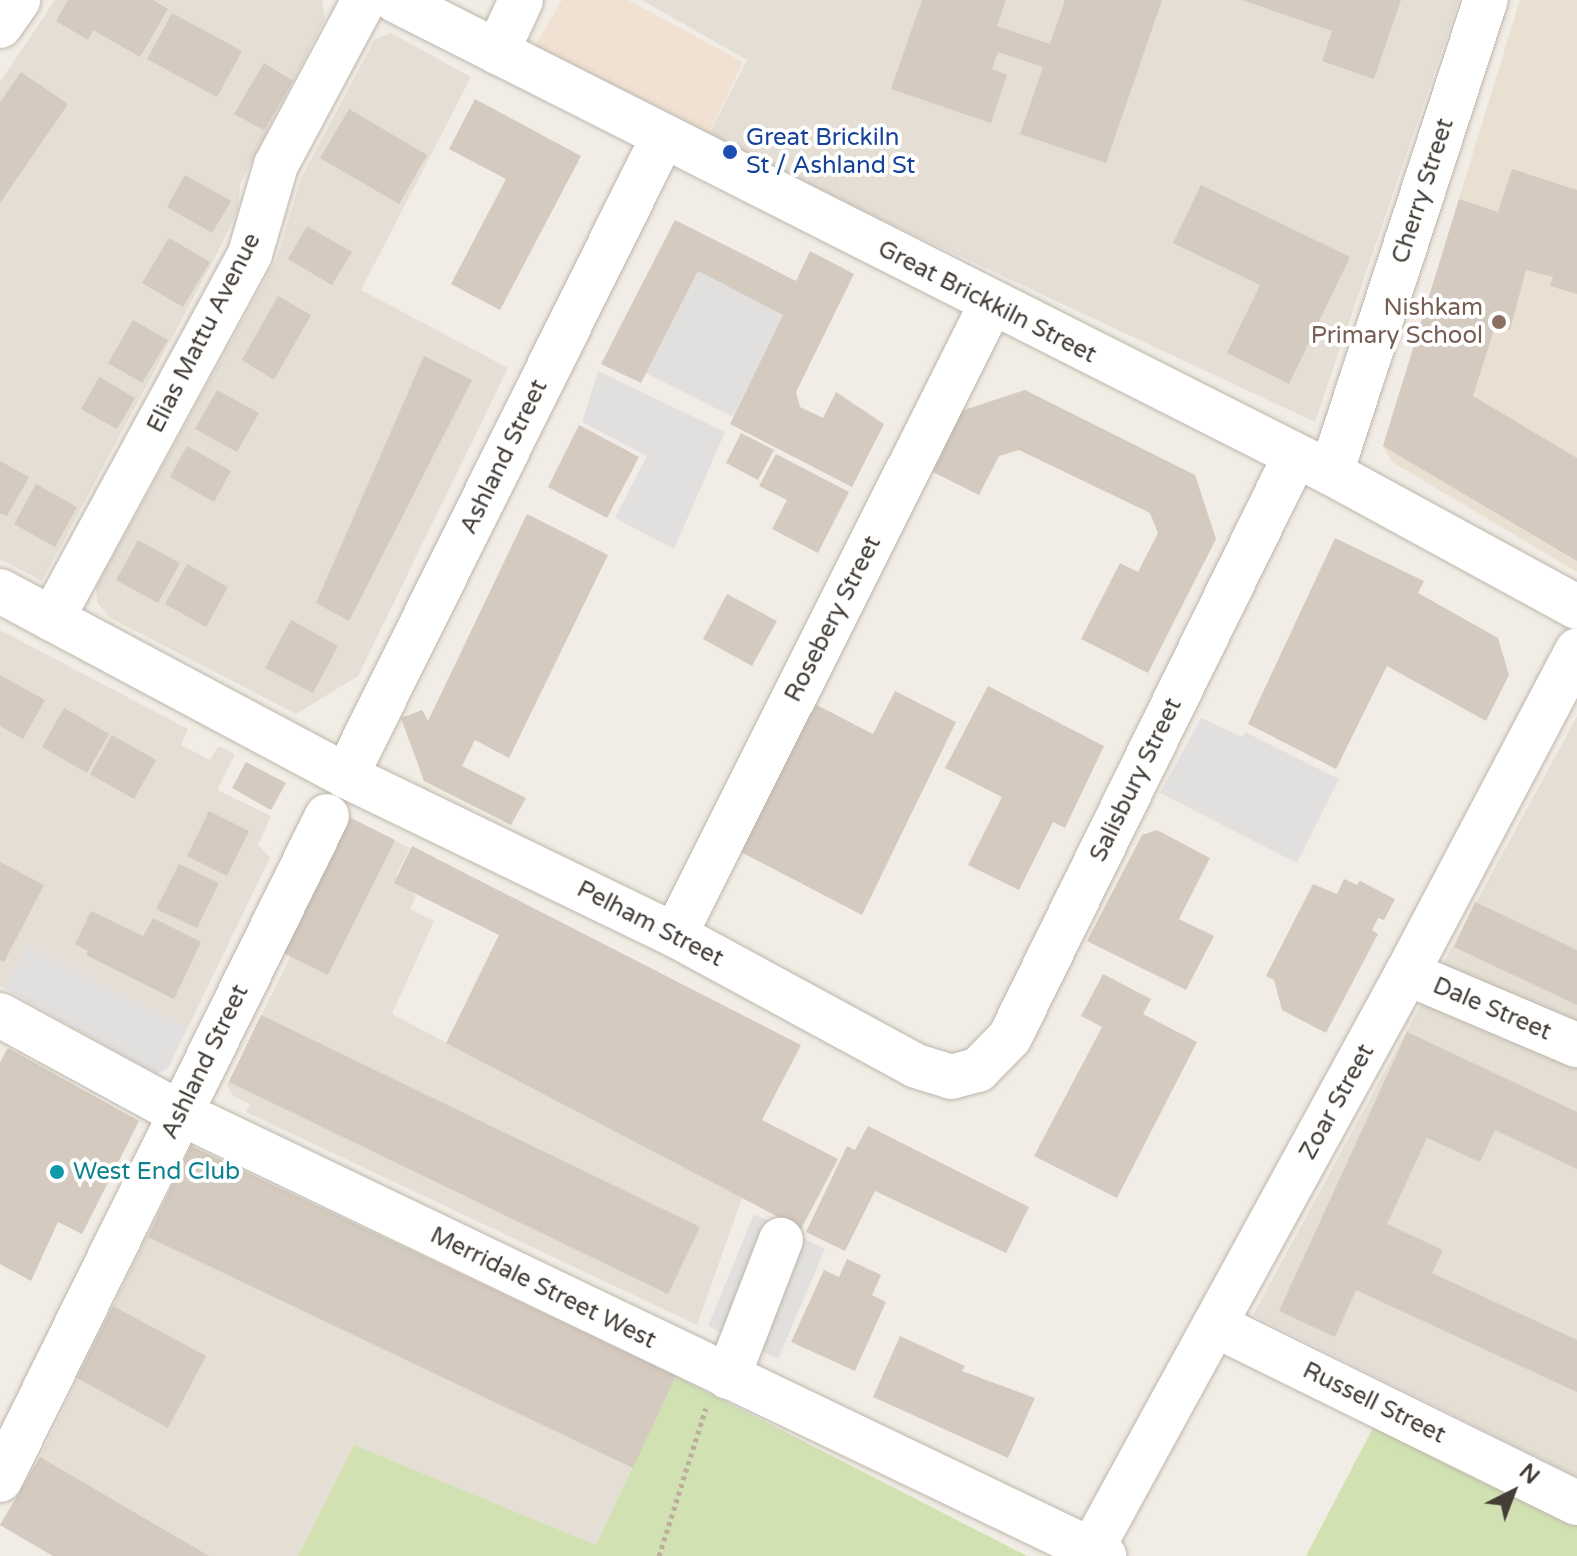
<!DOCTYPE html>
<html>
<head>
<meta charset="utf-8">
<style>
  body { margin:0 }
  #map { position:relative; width:1577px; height:1556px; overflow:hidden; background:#f1ede6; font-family:"Varela Round",sans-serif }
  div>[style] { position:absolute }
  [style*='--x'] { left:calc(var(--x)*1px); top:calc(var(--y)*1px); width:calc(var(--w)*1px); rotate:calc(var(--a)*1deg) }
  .residential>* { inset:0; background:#e4ded4 }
  .commercial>* { inset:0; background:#f1e1d3 }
  .education>* { inset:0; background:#e9e0d1 }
  .green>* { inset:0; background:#d1e1b2 }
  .parking>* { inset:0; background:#e2e0de }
  .building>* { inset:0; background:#d4cabf }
  .path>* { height:5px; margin-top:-2.5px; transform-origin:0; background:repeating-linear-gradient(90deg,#bcad9c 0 4px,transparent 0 8px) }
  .roads { filter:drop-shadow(0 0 2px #beb6ac) drop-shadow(0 0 2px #beb6ac) }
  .minor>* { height:44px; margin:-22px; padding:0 22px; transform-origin:22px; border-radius:22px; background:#fff }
  .dots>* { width:22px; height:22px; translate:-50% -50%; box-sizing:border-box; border:4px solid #fff; border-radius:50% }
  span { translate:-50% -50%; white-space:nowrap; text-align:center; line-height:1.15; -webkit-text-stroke:8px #fff; paint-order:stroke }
  .transit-label { font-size:24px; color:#164399 }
  .left { translate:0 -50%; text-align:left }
  .street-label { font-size:24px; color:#433d36 }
  .education-label { font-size:24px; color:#785e54 }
  .right { translate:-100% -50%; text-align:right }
  .culture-label { font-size:24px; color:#0d838f }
  .north { position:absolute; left:1473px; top:1452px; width:80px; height:80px; -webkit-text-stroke:6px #fff; paint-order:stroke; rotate:42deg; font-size:22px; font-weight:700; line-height:32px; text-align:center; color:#433d36 }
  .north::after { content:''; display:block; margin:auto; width:28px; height:36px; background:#433d36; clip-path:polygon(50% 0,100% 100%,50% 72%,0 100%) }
</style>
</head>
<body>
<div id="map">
  <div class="residential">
    <div style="clip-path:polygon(55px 0,322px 0,325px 19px,240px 184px,238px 209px,221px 246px,42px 581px,0 559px,0 82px)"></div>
    <div style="clip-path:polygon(642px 0,1459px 0,1315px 422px,707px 138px,747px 60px)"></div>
    <div style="clip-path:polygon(391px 33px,471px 77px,361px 290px,508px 368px,358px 676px,296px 714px,109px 617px,97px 603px,96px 587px,277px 258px,301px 178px,375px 39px)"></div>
    <div style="clip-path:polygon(0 630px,188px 729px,181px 745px,210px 760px,218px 746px,235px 754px,217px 790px,271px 816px,258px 845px,270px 858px,188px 1027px,28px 945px,4px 988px,0 986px)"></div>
    <div style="clip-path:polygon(1577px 716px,1577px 1477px,1253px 1315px)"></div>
    <div style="clip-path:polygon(365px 826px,410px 848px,396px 875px,416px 896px,410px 909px,434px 921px,392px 1014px,742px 1198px,697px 1325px,246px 1112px,250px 1104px,233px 1096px,227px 1085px,353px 830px)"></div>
    <div style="clip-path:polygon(191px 1146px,676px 1376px,596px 1545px,354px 1445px,298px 1556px,53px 1556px,0 1525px,40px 1457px)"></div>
  </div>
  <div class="commercial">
    <div style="clip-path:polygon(562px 0,628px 0,743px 62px,707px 138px,535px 46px)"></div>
  </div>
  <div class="education">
    <div style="clip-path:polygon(1520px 0,1577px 0,1577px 572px,1392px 462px,1383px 446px)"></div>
  </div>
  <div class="green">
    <div style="clip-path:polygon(676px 1376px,1027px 1556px,298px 1556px,354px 1445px,596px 1545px)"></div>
    <div style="clip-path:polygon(1374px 1426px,1577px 1524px,1577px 1556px,1306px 1556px)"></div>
  </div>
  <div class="parking">
    <div style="clip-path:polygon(698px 271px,783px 315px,733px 417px,646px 373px)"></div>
    <div style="clip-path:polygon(598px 371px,725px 432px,674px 549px,615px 518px,647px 456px,582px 422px)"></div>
    <div style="clip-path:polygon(1201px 718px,1242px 737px,1245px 732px,1339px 779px,1297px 863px,1160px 793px)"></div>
    <div style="clip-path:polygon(28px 945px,188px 1027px,168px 1068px,157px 1074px,4px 988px)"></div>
    <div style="clip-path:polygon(754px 1214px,825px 1249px,778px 1359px,763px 1352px,755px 1334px,738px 1326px,720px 1332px,708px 1326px)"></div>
  </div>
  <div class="building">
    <div style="clip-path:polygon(68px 0,153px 0,168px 9px,140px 57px,93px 30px,88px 40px,56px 21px)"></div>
    <div style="clip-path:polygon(922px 0,1006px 0,997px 26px,1050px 44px,1065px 0,1162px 0,1106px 163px,1020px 134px,1043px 67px,998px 52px,992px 69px,1007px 75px,991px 123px,891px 89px)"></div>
    <div style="clip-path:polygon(1242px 0,1401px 0,1374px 79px,1322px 61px,1332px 31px)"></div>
    <div style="clip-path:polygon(172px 13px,242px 51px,217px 97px,147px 59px)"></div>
    <div style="clip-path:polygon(264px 63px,293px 81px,264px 130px,234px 114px)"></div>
    <div style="clip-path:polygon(21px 72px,68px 104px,0 203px,0 102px)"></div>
    <div style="clip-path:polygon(475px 99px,581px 156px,500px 310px,451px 284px,506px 179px,449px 149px)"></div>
    <div style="clip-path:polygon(349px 109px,427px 155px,399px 204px,320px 158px)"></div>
    <div style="clip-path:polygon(1512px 169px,1577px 190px,1577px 294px,1550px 286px,1553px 277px,1526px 270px,1510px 330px,1495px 326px,1473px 396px,1577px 458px,1577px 561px,1383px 446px,1459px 199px,1498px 212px)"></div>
    <div style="clip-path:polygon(185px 175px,231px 201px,212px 233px,167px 207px)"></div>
    <div style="clip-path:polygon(1201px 185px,1350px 257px,1289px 384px,1227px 353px,1260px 285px,1173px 243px)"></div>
    <div style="clip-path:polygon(675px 220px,796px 281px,810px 251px,854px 274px,796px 392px,800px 407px,823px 418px,836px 392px,884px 424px,852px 487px,730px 424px,783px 315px,698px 271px,641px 383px,601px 364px)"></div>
    <div style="clip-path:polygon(307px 226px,352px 252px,332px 285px,288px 259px)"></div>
    <div style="clip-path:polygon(169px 238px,210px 262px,183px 307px,142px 283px)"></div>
    <div style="clip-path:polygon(278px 296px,311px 315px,274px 380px,242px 360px)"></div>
    <div style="clip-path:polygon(133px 320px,168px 340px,142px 383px,108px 363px)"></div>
    <div style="clip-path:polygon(424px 356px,472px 380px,349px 621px,316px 603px)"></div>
    <div style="clip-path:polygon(99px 377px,135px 398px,117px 429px,81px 409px)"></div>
    <div style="clip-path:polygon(217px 390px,259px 413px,237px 452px,195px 429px)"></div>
    <div style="clip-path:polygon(1025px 390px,1195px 475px,1216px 539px,1148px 673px,1081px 639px,1120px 563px,1138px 572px,1158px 533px,1150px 513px,1019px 450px,999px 456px,979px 495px,933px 472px,961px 411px)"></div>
    <div style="clip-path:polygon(579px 425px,639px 457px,607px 518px,548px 487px)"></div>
    <div style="clip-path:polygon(741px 433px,774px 450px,758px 480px,726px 463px)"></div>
    <div style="clip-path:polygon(187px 446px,231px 471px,214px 502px,170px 477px)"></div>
    <div style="clip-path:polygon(776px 454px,849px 492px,818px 553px,772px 529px,787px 500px,759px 486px)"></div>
    <div style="clip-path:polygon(0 461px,29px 477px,7px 516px,0 513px)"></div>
    <div style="clip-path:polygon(36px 484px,77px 507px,55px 547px,14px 524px)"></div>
    <div style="clip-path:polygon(527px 514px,608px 555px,509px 758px,475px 740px,462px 766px,526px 798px,511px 825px,424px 781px,401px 718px,422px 710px,428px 721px)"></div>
    <div style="clip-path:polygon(1335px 538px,1424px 581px,1418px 593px,1498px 638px,1509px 675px,1486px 721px,1387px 666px,1336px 769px,1248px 724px)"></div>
    <div style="clip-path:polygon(138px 540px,180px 563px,158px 603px,116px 580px)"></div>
    <div style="clip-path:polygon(187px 564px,228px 587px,206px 627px,165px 604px)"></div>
    <div style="clip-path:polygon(727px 594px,777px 621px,752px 666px,703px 639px)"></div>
    <div style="clip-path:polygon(291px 620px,338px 646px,313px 693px,265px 668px)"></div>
    <div style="clip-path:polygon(0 675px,45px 700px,23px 739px,0 726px)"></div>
    <div style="clip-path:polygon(988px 686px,1104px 746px,1065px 828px,1053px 822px,1019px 890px,968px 865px,1002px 797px,945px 768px)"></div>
    <div style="clip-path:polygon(895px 691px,956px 722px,862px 915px,735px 849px,809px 701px,873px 734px)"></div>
    <div style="clip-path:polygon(64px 708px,109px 734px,87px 773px,42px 747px)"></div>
    <div style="clip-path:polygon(112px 735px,156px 760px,134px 799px,90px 774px)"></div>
    <div style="clip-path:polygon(246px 762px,286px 783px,271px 810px,232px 788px)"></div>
    <div style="clip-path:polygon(209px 811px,249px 831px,227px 876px,187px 856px)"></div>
    <div style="clip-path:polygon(347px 816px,395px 840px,328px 975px,279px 951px)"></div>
    <div style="clip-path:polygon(1157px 830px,1210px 858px,1179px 919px,1214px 936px,1186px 990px,1087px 941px,1142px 835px)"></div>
    <div style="clip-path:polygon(412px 846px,801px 1045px,762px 1120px,838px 1159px,801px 1229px,446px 1043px,499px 935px,394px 883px)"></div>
    <div style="clip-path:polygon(0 862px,44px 885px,4px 962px,0 960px)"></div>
    <div style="clip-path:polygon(179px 864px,219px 883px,197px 928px,156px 909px)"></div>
    <div style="clip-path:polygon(1344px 879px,1357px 885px,1360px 881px,1395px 899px,1384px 920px,1378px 918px,1372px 930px,1378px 934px,1326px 1033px,1282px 1010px,1274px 980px,1266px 976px,1313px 884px,1337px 894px)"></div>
    <div style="clip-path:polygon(1475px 902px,1577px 950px,1577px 1005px,1454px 947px)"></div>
    <div style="clip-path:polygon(91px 911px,143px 936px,153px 918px,201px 942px,174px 999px,86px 955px,88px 951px,75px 944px)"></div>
    <div style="clip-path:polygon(1103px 974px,1151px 999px,1143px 1014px,1197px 1042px,1117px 1198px,1034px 1156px,1102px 1027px,1081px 1016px)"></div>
    <div style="clip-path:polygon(261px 1015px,700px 1227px,668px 1294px,229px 1082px)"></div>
    <div style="clip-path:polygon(1407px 1032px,1577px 1112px,1577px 1169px,1495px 1130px,1480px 1162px,1427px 1138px,1387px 1224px,1443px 1250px,1432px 1273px,1577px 1340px,1577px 1392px,1356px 1290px,1335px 1337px,1279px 1311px)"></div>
    <div style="clip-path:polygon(8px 1048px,139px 1121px,82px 1234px,58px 1222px,31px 1281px,0 1264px,0 1062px)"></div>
    <div style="clip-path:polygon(868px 1126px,1029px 1207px,1006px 1253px,875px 1191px,845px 1251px,806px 1232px,847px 1146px,855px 1150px)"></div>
    <div style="clip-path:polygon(191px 1146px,676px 1376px,633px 1468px,148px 1237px)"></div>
    <div style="clip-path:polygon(847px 1259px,881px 1275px,872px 1295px,886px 1302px,855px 1371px,791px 1342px,824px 1270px,839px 1277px)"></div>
    <div style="clip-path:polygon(113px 1306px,206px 1356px,168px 1428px,77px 1378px)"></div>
    <div style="clip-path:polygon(900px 1336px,965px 1366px,962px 1371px,1035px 1398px,1008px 1458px,873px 1397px)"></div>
    <div style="clip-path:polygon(40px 1457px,209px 1556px,53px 1556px,0 1525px)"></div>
  </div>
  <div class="path">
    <div style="--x:659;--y:1556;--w:155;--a:-72.4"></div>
  </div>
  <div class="roads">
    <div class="minor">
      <div style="--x:395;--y:0;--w:1049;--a:26.81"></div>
      <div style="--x:1331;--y:473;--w:280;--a:28.6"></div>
      <div style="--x:0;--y:26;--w:32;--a:-55"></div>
      <div style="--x:497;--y:52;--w:57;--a:-65.2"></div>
      <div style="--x:1331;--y:473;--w:498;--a:-71.9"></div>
      <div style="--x:0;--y:591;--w:392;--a:28.1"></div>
      <div style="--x:346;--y:776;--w:365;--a:25.8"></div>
      <div style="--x:675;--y:935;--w:274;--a:28.5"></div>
      <div style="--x:916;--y:1066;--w:37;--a:17"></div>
      <div style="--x:951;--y:1077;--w:28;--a:-15"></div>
      <div style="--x:978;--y:1070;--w:46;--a:-45.9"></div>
      <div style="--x:1010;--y:1037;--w:647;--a:-63.87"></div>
      <div style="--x:52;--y:619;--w:415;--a:-61.5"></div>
      <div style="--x:250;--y:254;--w:93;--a:-73.7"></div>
      <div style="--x:276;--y:165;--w:187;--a:-61.9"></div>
      <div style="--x:346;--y:776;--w:711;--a:-63.62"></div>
      <div style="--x:675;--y:935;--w:706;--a:-63.4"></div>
      <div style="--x:1407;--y:973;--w:185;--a:23"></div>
      <div style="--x:0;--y:1015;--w:205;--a:28.6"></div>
      <div style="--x:180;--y:1113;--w:1025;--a:25.61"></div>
      <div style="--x:1215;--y:1325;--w:403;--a:26.2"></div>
      <div style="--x:728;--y:1377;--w:147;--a:-68.9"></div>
      <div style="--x:0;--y:1480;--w:740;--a:-63.78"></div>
      <div style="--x:1088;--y:1556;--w:665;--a:-61.31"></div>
      <div style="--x:1407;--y:973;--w:365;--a:-62.2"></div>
    </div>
  </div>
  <div class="dots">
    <div style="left:730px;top:152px;background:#1a4fb4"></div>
    <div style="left:1499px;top:322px;background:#8d6e63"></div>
    <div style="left:57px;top:1172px;background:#0f9aa8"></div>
  </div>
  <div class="transit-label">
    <span class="left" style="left:746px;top:152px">Great Brickiln<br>St / Ashland St</span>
  </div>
  <div class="street-label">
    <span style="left:1423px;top:191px;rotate:-72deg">Cherry Street</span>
    <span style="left:987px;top:302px;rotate:27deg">Great Brickkiln Street</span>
    <span style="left:204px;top:333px;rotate:-63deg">Elias Mattu Avenue</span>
    <span style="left:504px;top:457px;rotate:-64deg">Ashland Street</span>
    <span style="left:833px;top:619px;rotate:-63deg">Rosebery Street</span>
    <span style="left:1136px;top:780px;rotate:-64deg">Salisbury Street</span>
    <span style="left:650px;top:924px;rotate:27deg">Pelham Street</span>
    <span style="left:1492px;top:1009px;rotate:23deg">Dale Street</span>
    <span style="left:205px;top:1062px;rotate:-64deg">Ashland Street</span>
    <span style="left:1337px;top:1102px;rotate:-61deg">Zoar Street</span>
    <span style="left:543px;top:1288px;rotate:26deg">Merridale Street West</span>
    <span style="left:1374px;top:1403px;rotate:26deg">Russell Street</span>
  </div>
  <div class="education-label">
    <span class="right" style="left:1483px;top:322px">Nishkam<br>Primary School</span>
  </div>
  <div class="culture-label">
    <span class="left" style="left:73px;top:1172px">West End Club</span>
  </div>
  <div class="north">N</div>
</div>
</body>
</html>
